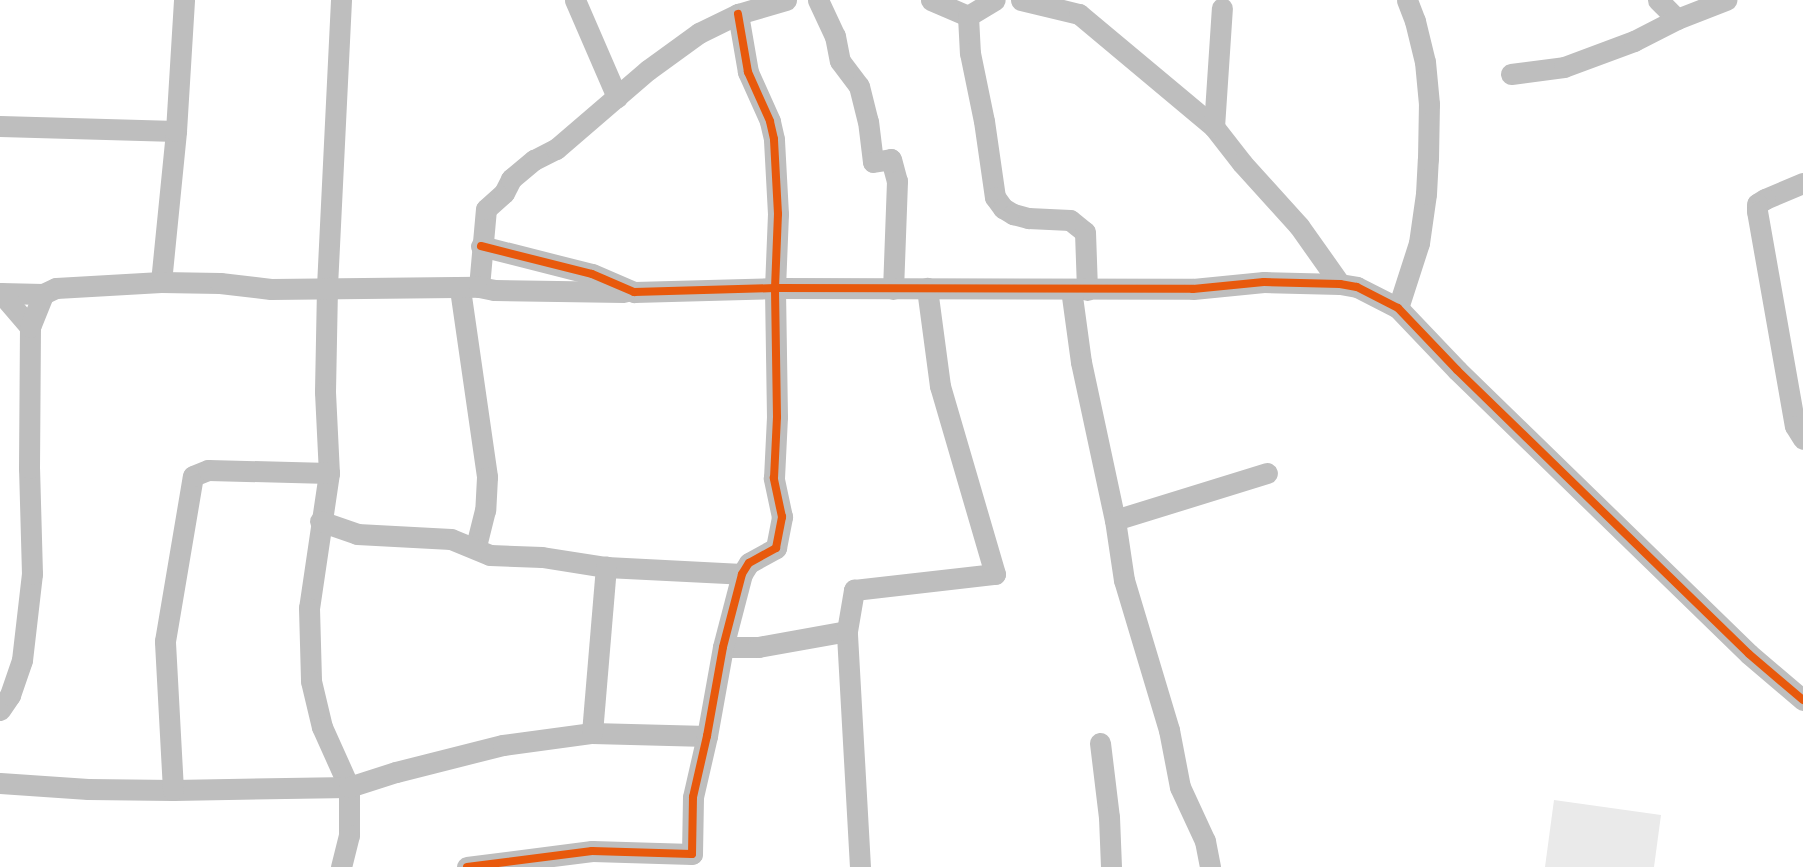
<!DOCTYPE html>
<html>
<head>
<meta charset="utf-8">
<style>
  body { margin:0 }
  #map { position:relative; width:1803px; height:867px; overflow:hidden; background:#fff; font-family:"Archivo Narrow",sans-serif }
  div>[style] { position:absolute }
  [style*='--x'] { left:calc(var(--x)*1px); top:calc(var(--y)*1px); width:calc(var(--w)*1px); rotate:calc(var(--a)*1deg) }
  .green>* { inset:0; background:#eaeaea }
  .minor>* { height:21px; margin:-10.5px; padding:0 10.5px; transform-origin:10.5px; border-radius:10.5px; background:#bebebe }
  .cycleway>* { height:8px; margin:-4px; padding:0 4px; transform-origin:4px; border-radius:4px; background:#e8590c }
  span { translate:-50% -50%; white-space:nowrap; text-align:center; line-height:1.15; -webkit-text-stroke:4.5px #fff; paint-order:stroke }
</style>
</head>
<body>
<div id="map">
  <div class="green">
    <div style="clip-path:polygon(1554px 800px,1661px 815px,1654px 867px,1545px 867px)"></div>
  </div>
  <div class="minor">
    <div style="--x:341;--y:0;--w:287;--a:92.8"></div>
    <div style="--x:327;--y:287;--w:105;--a:91.1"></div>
    <div style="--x:325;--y:392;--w:81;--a:87.2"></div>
    <div style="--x:329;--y:473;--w:136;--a:98.4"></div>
    <div style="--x:309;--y:608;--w:73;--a:88.4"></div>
    <div style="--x:311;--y:681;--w:47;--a:76.6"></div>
    <div style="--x:322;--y:727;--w:66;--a:65.8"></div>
    <div style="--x:349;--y:787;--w:48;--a:90"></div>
    <div style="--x:349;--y:835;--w:33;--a:104"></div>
    <div style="--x:575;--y:0;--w:106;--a:66.6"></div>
    <div style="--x:818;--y:0;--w:40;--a:65"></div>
    <div style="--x:835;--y:36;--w:25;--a:79"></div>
    <div style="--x:840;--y:61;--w:31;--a:53"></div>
    <div style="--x:859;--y:86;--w:36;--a:76"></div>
    <div style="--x:868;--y:121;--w:41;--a:83"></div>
    <div style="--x:873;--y:162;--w:18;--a:-9"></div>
    <div style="--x:891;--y:159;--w:23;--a:75"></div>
    <div style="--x:897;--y:181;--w:108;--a:92.1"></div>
    <div style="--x:931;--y:0;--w:40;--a:23.4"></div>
    <div style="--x:968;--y:16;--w:31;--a:-31"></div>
    <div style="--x:1021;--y:0;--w:60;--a:13.6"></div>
    <div style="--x:1079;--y:14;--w:176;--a:39.9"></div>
    <div style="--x:1214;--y:127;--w:46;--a:52.1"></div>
    <div style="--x:1242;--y:163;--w:85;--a:47.9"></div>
    <div style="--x:1299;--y:226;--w:71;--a:54.7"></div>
    <div style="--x:1658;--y:0;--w:27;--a:45"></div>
    <div style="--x:1677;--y:19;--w:53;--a:-21.2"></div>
    <div style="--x:968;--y:16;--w:37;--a:87"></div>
    <div style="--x:970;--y:53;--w:69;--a:78.4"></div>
    <div style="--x:984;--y:121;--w:77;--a:81.8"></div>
    <div style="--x:995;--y:197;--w:14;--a:54"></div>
    <div style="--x:1003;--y:208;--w:12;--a:31"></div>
    <div style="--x:1013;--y:214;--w:16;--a:15"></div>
    <div style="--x:1028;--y:218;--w:42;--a:2.7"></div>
    <div style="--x:1070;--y:220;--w:19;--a:39"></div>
    <div style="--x:1085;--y:232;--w:58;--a:88"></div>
    <div style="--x:1511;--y:74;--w:53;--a:-7.5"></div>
    <div style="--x:1564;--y:67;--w:75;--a:-20.4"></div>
    <div style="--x:1634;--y:41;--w:48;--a:-27.1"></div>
    <div style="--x:0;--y:126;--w:176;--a:1.6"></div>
    <div style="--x:1214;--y:127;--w:119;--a:-86.2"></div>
    <div style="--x:1803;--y:183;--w:41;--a:157.2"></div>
    <div style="--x:1765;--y:199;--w:9;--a:148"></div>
    <div style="--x:1757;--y:204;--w:7;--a:90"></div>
    <div style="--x:1757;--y:211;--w:218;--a:80"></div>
    <div style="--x:1795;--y:426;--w:15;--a:58"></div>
    <div style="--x:481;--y:246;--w:114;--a:14.2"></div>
    <div style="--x:592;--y:274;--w:46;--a:23.2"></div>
    <div style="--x:634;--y:292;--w:141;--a:-1.6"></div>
    <div style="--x:775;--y:288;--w:418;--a:0.1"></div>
    <div style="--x:1193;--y:289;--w:71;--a:-5.6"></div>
    <div style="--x:1264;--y:282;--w:76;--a:1.5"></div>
    <div style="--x:1340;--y:284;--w:17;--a:10"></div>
    <div style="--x:1357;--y:287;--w:46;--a:27.1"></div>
    <div style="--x:1398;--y:308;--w:86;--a:46.4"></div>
    <div style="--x:1457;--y:370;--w:407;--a:44.2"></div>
    <div style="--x:1749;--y:654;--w:71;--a:40.4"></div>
    <div style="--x:161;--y:282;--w:152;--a:-84.3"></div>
    <div style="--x:176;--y:131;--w:131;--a:-86.5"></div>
    <div style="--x:479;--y:287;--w:78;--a:-84.9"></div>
    <div style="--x:486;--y:209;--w:24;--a:-42"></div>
    <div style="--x:504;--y:193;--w:16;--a:-63"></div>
    <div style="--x:511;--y:179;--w:30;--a:-40"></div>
    <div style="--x:534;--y:160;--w:25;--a:-27"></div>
    <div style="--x:556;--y:149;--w:121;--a:-40.7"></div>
    <div style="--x:648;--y:70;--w:63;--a:-36"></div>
    <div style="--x:699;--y:33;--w:43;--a:-26"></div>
    <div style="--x:738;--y:14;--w:50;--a:-16.3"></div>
    <div style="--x:460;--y:289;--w:190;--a:81.8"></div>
    <div style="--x:487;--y:477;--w:33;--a:93"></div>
    <div style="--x:485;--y:510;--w:38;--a:104"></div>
    <div style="--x:1071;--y:289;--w:74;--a:82.2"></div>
    <div style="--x:1081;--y:362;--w:162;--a:77.9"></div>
    <div style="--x:1115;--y:520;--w:61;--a:81.5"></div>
    <div style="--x:1124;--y:580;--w:157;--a:73.3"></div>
    <div style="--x:1169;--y:730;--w:58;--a:79.1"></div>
    <div style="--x:1180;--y:787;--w:60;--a:65.2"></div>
    <div style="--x:1205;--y:841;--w:26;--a:79"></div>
    <div style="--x:0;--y:293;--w:43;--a:1.3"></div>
    <div style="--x:43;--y:294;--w:14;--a:-25"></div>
    <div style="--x:56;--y:288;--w:105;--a:-3.3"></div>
    <div style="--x:161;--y:282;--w:59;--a:1"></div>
    <div style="--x:220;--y:283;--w:51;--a:6.7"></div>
    <div style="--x:271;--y:289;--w:208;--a:-0.6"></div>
    <div style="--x:479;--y:287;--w:15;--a:11"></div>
    <div style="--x:494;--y:290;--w:130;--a:0.9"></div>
    <div style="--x:1;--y:293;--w:45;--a:49.5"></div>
    <div style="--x:1398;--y:308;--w:68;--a:-72.1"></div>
    <div style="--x:1419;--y:243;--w:49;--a:-81.9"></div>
    <div style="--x:1426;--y:194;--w:35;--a:-87"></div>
    <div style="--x:1428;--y:159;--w:55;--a:-89"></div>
    <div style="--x:1429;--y:104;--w:42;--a:-95.4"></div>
    <div style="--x:1425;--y:62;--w:42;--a:-103.7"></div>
    <div style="--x:1415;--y:21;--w:22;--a:-111"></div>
    <div style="--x:1115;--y:520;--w:159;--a:-17.2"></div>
    <div style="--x:320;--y:521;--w:39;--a:19"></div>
    <div style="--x:357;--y:534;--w:94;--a:3"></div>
    <div style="--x:451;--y:539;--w:42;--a:22.3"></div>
    <div style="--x:490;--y:555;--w:52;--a:2.2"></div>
    <div style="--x:542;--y:557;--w:65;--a:8.9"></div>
    <div style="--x:606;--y:567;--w:136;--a:2.9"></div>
    <div style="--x:723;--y:647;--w:35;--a:0"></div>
    <div style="--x:758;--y:647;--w:90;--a:-10.2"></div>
    <div style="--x:0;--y:710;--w:18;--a:-56"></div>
    <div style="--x:10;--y:695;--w:37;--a:-71"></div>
    <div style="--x:22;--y:660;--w:87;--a:-83.4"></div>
    <div style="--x:32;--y:574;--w:106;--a:-91.6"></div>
    <div style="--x:29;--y:468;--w:141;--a:-89.6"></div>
    <div style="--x:30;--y:327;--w:35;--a:-68"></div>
    <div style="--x:592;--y:733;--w:115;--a:1.5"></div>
    <div style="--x:1100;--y:743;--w:75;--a:83.1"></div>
    <div style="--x:1109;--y:817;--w:50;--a:87.7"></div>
    <div style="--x:0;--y:783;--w:88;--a:3.9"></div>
    <div style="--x:88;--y:789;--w:85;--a:0.7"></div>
    <div style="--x:173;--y:790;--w:176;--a:-1"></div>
    <div style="--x:349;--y:787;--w:49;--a:-17.7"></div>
    <div style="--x:396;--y:772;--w:110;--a:-14.2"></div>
    <div style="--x:503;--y:745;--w:90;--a:-7.7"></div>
    <div style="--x:592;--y:733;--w:167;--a:-85.2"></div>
    <div style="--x:173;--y:790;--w:149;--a:-93.1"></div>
    <div style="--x:165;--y:641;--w:167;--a:-80.4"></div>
    <div style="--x:193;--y:476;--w:16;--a:-22"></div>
    <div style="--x:208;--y:470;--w:121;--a:1.4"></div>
    <div style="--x:467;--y:867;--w:126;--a:-7.3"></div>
    <div style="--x:592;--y:851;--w:100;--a:1.7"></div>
    <div style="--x:692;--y:854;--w:57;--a:-89"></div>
    <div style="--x:693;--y:797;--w:63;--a:-77.1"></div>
    <div style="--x:707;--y:736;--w:90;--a:-79.8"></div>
    <div style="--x:723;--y:647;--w:75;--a:-75.4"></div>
    <div style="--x:742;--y:574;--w:13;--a:-58"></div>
    <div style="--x:749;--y:563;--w:31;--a:-29"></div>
    <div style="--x:776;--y:548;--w:32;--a:-79"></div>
    <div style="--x:782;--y:517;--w:40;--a:-102"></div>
    <div style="--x:774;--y:478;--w:61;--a:-87.2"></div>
    <div style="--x:777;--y:417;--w:129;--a:-90.9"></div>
    <div style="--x:775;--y:288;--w:74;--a:-87.7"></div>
    <div style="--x:778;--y:214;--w:75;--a:-93.1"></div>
    <div style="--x:774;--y:139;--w:18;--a:-103"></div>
    <div style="--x:770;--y:121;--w:54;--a:-114.2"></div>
    <div style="--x:748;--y:72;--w:59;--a:-99.8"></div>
    <div style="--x:860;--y:867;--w:236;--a:-93.2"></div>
    <div style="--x:847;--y:631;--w:42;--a:-80.3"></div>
    <div style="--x:854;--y:590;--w:142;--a:-6.5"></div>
    <div style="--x:995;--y:574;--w:196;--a:-106.3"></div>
    <div style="--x:940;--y:386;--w:99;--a:-97.6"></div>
  </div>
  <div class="cycleway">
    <div style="--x:481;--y:246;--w:114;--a:14.2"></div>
    <div style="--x:592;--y:274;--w:46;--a:23.2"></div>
    <div style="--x:634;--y:292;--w:141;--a:-1.6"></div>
    <div style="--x:775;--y:288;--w:418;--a:0.1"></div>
    <div style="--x:1193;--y:289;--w:71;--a:-5.6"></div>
    <div style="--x:1264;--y:282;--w:76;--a:1.5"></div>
    <div style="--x:1340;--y:284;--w:17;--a:10"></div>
    <div style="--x:1357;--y:287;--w:46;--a:27.1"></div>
    <div style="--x:1398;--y:308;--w:86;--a:46.4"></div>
    <div style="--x:1457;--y:370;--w:407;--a:44.2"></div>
    <div style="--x:1749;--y:654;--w:71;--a:40.4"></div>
    <div style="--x:467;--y:867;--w:126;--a:-7.3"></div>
    <div style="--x:592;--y:851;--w:100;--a:1.7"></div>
    <div style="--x:692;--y:854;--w:57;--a:-89"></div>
    <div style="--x:693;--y:797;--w:63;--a:-77.1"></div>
    <div style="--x:707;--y:736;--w:90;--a:-79.8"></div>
    <div style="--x:723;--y:647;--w:75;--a:-75.4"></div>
    <div style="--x:742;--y:574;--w:13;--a:-58"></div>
    <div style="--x:749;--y:563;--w:31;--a:-29"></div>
    <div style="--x:776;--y:548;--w:32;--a:-79"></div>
    <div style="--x:782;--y:517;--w:40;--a:-102"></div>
    <div style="--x:774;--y:478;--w:61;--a:-87.2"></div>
    <div style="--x:777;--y:417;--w:129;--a:-90.9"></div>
    <div style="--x:775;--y:288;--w:74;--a:-87.7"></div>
    <div style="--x:778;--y:214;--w:75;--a:-93.1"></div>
    <div style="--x:774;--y:139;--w:18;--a:-103"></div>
    <div style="--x:770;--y:121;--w:54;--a:-114.2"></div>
    <div style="--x:748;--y:72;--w:59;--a:-99.8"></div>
  </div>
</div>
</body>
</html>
